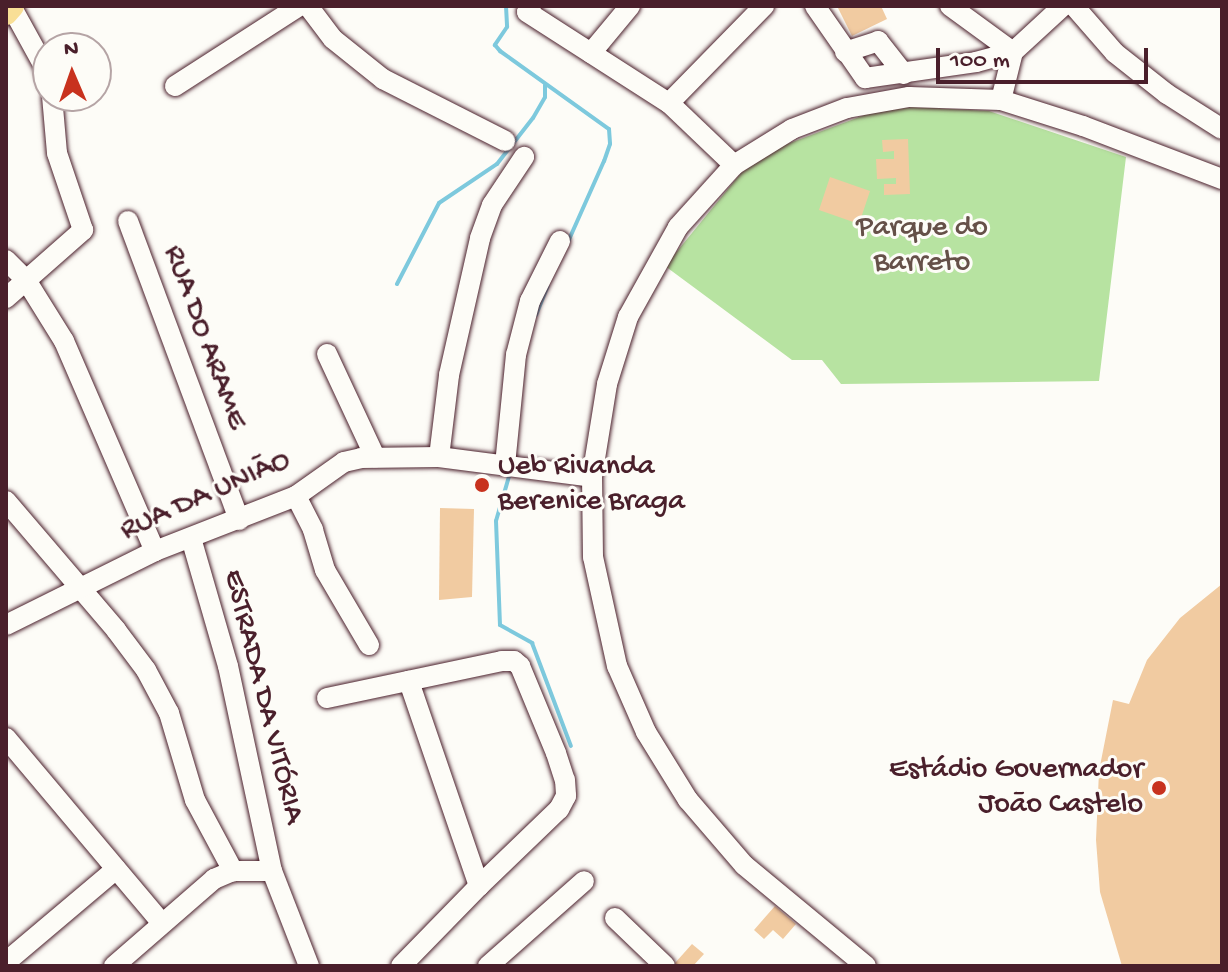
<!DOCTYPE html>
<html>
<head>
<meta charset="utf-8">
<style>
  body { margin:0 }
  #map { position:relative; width:1228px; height:972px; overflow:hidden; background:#fdfcf7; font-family:"Gochi Hand",sans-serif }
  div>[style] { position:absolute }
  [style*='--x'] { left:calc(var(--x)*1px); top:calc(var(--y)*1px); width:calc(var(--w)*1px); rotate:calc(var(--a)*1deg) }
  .green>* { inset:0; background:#b7e3a1 }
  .stream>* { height:4px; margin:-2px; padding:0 2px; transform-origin:2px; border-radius:2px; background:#7dc9dd }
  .building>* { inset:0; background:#f1cba1 }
  .roads { filter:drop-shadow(0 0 2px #4a1f2b) drop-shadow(0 0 2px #4a1f2b) }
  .minor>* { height:20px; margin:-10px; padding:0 10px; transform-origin:10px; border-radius:10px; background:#fdfcf7 }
  .major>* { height:24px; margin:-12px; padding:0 12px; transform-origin:12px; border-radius:12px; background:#f9df96 }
  .dots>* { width:22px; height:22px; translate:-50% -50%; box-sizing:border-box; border:4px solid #fdfcf7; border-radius:50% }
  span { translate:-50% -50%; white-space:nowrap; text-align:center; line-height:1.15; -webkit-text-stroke:6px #fdfcf7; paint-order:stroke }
  .park-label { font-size:30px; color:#655048 }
  .street-label { font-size:30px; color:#4a1f2b }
  .poi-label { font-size:30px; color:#4a1f2b }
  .left { translate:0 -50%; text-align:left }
  .right { translate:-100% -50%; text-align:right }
  .frame { position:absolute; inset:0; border:8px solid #4a1f2b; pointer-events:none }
  .north { position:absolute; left:32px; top:32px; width:80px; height:80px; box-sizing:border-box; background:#fdfcf7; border:2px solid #b5a4a5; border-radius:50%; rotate:358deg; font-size:22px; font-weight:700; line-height:32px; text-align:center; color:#4a1f2b }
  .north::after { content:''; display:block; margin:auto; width:28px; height:36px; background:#c8321e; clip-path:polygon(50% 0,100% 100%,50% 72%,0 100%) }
  .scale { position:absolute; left:936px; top:48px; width:212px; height:36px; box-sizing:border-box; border:4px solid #4a1f2b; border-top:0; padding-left:10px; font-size:24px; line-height:28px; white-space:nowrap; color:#4a1f2b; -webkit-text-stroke:6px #fdfcf7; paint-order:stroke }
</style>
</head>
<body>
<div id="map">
  <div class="green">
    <div style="clip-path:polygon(913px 107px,989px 111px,1126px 157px,1099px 381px,841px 384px,822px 360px,792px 360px,665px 266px,741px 173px,779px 147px,870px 113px)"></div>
  </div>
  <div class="stream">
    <div style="--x:506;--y:6;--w:21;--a:87"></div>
    <div style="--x:507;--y:27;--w:22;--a:124"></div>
    <div style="--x:495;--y:45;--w:8;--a:50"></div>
    <div style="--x:500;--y:51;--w:134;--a:35.6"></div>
    <div style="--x:609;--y:129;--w:15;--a:86"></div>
    <div style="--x:610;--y:144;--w:18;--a:109"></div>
    <div style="--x:604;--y:161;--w:89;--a:114"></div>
    <div style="--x:397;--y:284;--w:91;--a:-62.6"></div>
    <div style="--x:439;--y:203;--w:70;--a:-33.9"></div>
    <div style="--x:497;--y:164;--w:58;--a:-52"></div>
    <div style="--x:533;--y:118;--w:24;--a:-60"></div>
    <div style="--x:545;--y:97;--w:12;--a:-90"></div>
    <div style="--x:536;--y:315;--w:31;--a:-68"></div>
    <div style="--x:510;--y:473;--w:50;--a:106.3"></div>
    <div style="--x:496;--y:521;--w:104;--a:87.8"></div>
    <div style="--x:500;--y:625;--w:37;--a:29"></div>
    <div style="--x:532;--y:643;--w:110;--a:69.3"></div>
  </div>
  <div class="building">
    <div style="clip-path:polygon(837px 6px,881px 6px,887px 19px,852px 36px)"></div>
    <div style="clip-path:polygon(908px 139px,910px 194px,884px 195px,884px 184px,896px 184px,896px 178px,877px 179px,876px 159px,894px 159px,894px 151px,883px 152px,882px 140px)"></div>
    <div style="clip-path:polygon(830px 177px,870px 191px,859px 224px,819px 210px)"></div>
    <div style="clip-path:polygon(440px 508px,474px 509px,472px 597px,439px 600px)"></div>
    <div style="clip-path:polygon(1222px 584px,1222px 966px,1122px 966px,1100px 892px,1096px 840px,1099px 771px,1113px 700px,1129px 704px,1147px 660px,1180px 618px)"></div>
    <div style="clip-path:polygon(775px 906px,796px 924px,783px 939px,773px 930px,764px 939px,754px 930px)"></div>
    <div style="clip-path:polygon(692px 944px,704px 954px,693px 966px,678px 966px,675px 963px)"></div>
  </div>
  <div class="roads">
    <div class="minor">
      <div style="--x:11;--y:6;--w:68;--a:61.2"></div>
      <div style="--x:44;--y:66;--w:16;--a:75"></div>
      <div style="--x:308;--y:6;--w:41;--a:52.9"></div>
      <div style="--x:333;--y:39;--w:64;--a:38.7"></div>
      <div style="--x:383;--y:79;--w:137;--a:26.9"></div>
      <div style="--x:531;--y:6;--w:7;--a:124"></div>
      <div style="--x:527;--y:12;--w:169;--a:32.7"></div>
      <div style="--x:669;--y:103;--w:90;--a:43.6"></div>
      <div style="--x:815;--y:6;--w:88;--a:55.2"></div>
      <div style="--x:865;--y:78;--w:112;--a:-8.2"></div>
      <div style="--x:976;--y:62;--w:38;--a:-15"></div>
      <div style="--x:950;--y:6;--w:78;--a:36.1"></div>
      <div style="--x:1074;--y:6;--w:62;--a:48.9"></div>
      <div style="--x:1115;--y:53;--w:66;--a:38.3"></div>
      <div style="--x:1167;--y:94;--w:65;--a:32.5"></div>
      <div style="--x:845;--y:52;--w:35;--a:-18"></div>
      <div style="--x:878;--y:41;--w:42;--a:51.8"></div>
      <div style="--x:591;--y:53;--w:61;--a:-50.3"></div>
      <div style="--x:175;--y:86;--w:148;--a:-32.8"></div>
      <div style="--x:1001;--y:100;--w:49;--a:-76"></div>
      <div style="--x:1013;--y:52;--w:68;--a:-42.6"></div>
      <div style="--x:669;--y:103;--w:136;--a:-45.6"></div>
      <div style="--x:128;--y:221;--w:319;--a:69.6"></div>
      <div style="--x:6;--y:260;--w:28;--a:45"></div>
      <div style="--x:26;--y:280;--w:72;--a:58.1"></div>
      <div style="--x:64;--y:341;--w:229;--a:66.6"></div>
      <div style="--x:6;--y:298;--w:103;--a:-41.4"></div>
      <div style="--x:83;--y:230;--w:81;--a:-108.7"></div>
      <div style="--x:57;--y:153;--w:57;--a:-95"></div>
      <div style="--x:327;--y:354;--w:114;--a:65"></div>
      <div style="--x:439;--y:457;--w:83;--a:-83"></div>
      <div style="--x:449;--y:375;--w:140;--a:-77.2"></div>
      <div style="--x:480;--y:238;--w:35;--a:-70"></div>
      <div style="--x:492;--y:205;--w:58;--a:-56.3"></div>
      <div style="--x:505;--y:465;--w:111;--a:-84.3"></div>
      <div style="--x:516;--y:355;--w:56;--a:-75.5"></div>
      <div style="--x:530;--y:301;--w:67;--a:-63.4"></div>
      <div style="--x:296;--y:496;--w:38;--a:63"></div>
      <div style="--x:313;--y:530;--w:42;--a:73.3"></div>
      <div style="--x:325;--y:570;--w:87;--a:59.6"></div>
      <div style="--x:6;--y:501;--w:170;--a:49.5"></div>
      <div style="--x:116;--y:630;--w:50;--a:53.1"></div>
      <div style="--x:146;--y:670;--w:49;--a:61.9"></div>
      <div style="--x:169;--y:713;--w:91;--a:73.4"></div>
      <div style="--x:195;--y:800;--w:81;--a:61.8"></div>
      <div style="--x:191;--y:538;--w:133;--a:73.9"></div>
      <div style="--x:228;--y:666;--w:210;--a:77.9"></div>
      <div style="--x:272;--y:871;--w:102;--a:68.7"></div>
      <div style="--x:6;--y:625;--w:166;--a:-26.4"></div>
      <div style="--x:155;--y:551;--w:151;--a:-21.3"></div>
      <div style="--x:296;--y:496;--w:59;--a:-35.3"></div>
      <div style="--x:344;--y:462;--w:17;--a:-13"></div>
      <div style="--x:361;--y:458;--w:78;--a:-0.7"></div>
      <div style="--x:439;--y:457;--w:154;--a:7.4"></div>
      <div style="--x:327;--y:698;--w:179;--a:-11.9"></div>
      <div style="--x:502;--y:661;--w:12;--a:0"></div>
      <div style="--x:514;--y:661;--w:8;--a:40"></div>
      <div style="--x:520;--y:666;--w:94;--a:67.5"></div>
      <div style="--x:556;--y:753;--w:28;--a:72"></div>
      <div style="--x:565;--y:780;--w:16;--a:86"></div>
      <div style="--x:566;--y:796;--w:15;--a:118"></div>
      <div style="--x:559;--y:809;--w:111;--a:136.1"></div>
      <div style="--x:6;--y:738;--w:242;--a:49.9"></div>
      <div style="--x:615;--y:918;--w:69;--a:43.8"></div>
      <div style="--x:6;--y:962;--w:144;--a:-40.2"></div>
      <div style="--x:114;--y:966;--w:133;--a:-41"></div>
      <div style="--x:214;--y:879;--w:21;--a:-23"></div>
      <div style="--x:233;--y:871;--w:39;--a:0"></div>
      <div style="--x:401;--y:966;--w:112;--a:-45.7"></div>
      <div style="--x:479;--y:886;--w:217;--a:-108.9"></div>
      <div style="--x:488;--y:966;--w:128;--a:-41.5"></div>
      <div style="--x:866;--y:966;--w:158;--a:-140.4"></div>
      <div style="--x:744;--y:865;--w:86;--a:-130.7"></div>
      <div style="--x:688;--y:800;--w:80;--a:-121.7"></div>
      <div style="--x:646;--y:732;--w:72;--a:-113.7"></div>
      <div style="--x:617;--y:666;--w:112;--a:-102.4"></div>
      <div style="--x:593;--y:557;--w:80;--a:-90.7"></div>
      <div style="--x:592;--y:477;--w:94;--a:-80.8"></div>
      <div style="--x:607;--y:384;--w:70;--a:-72.6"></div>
      <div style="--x:628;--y:317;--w:103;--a:-60.9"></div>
      <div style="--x:678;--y:227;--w:84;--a:-47.9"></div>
      <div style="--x:734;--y:165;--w:68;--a:-31.8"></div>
      <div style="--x:792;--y:129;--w:59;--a:-20.9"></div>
      <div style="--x:847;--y:108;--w:63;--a:-10.1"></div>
      <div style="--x:909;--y:97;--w:92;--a:1.9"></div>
      <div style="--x:1001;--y:100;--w:86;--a:17.6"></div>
      <div style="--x:1083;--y:126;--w:149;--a:20.9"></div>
    </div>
    <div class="major">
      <div style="--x:6;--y:13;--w:9;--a:-49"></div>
    </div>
  </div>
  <div class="dots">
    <div style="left:482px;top:485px;background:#c8321e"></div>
    <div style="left:1159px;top:788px;background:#c8321e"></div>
  </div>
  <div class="park-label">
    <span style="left:922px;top:246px">Parque do<br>Barreto</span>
  </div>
  <div class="street-label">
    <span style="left:203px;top:338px;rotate:70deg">RUA DO ARAME</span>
    <span style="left:206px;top:497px;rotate:-24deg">RUA DA UNIÃO</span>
    <span style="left:262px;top:697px;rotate:76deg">ESTRADA DA VITÓRIA</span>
  </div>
  <div class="poi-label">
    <span class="left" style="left:498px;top:485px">Ueb Rivanda<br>Berenice Braga</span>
    <span class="right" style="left:1143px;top:788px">Estádio Governador<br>João Castelo</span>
  </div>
  <div class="frame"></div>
  <div class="north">N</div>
  <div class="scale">100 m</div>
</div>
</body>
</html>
